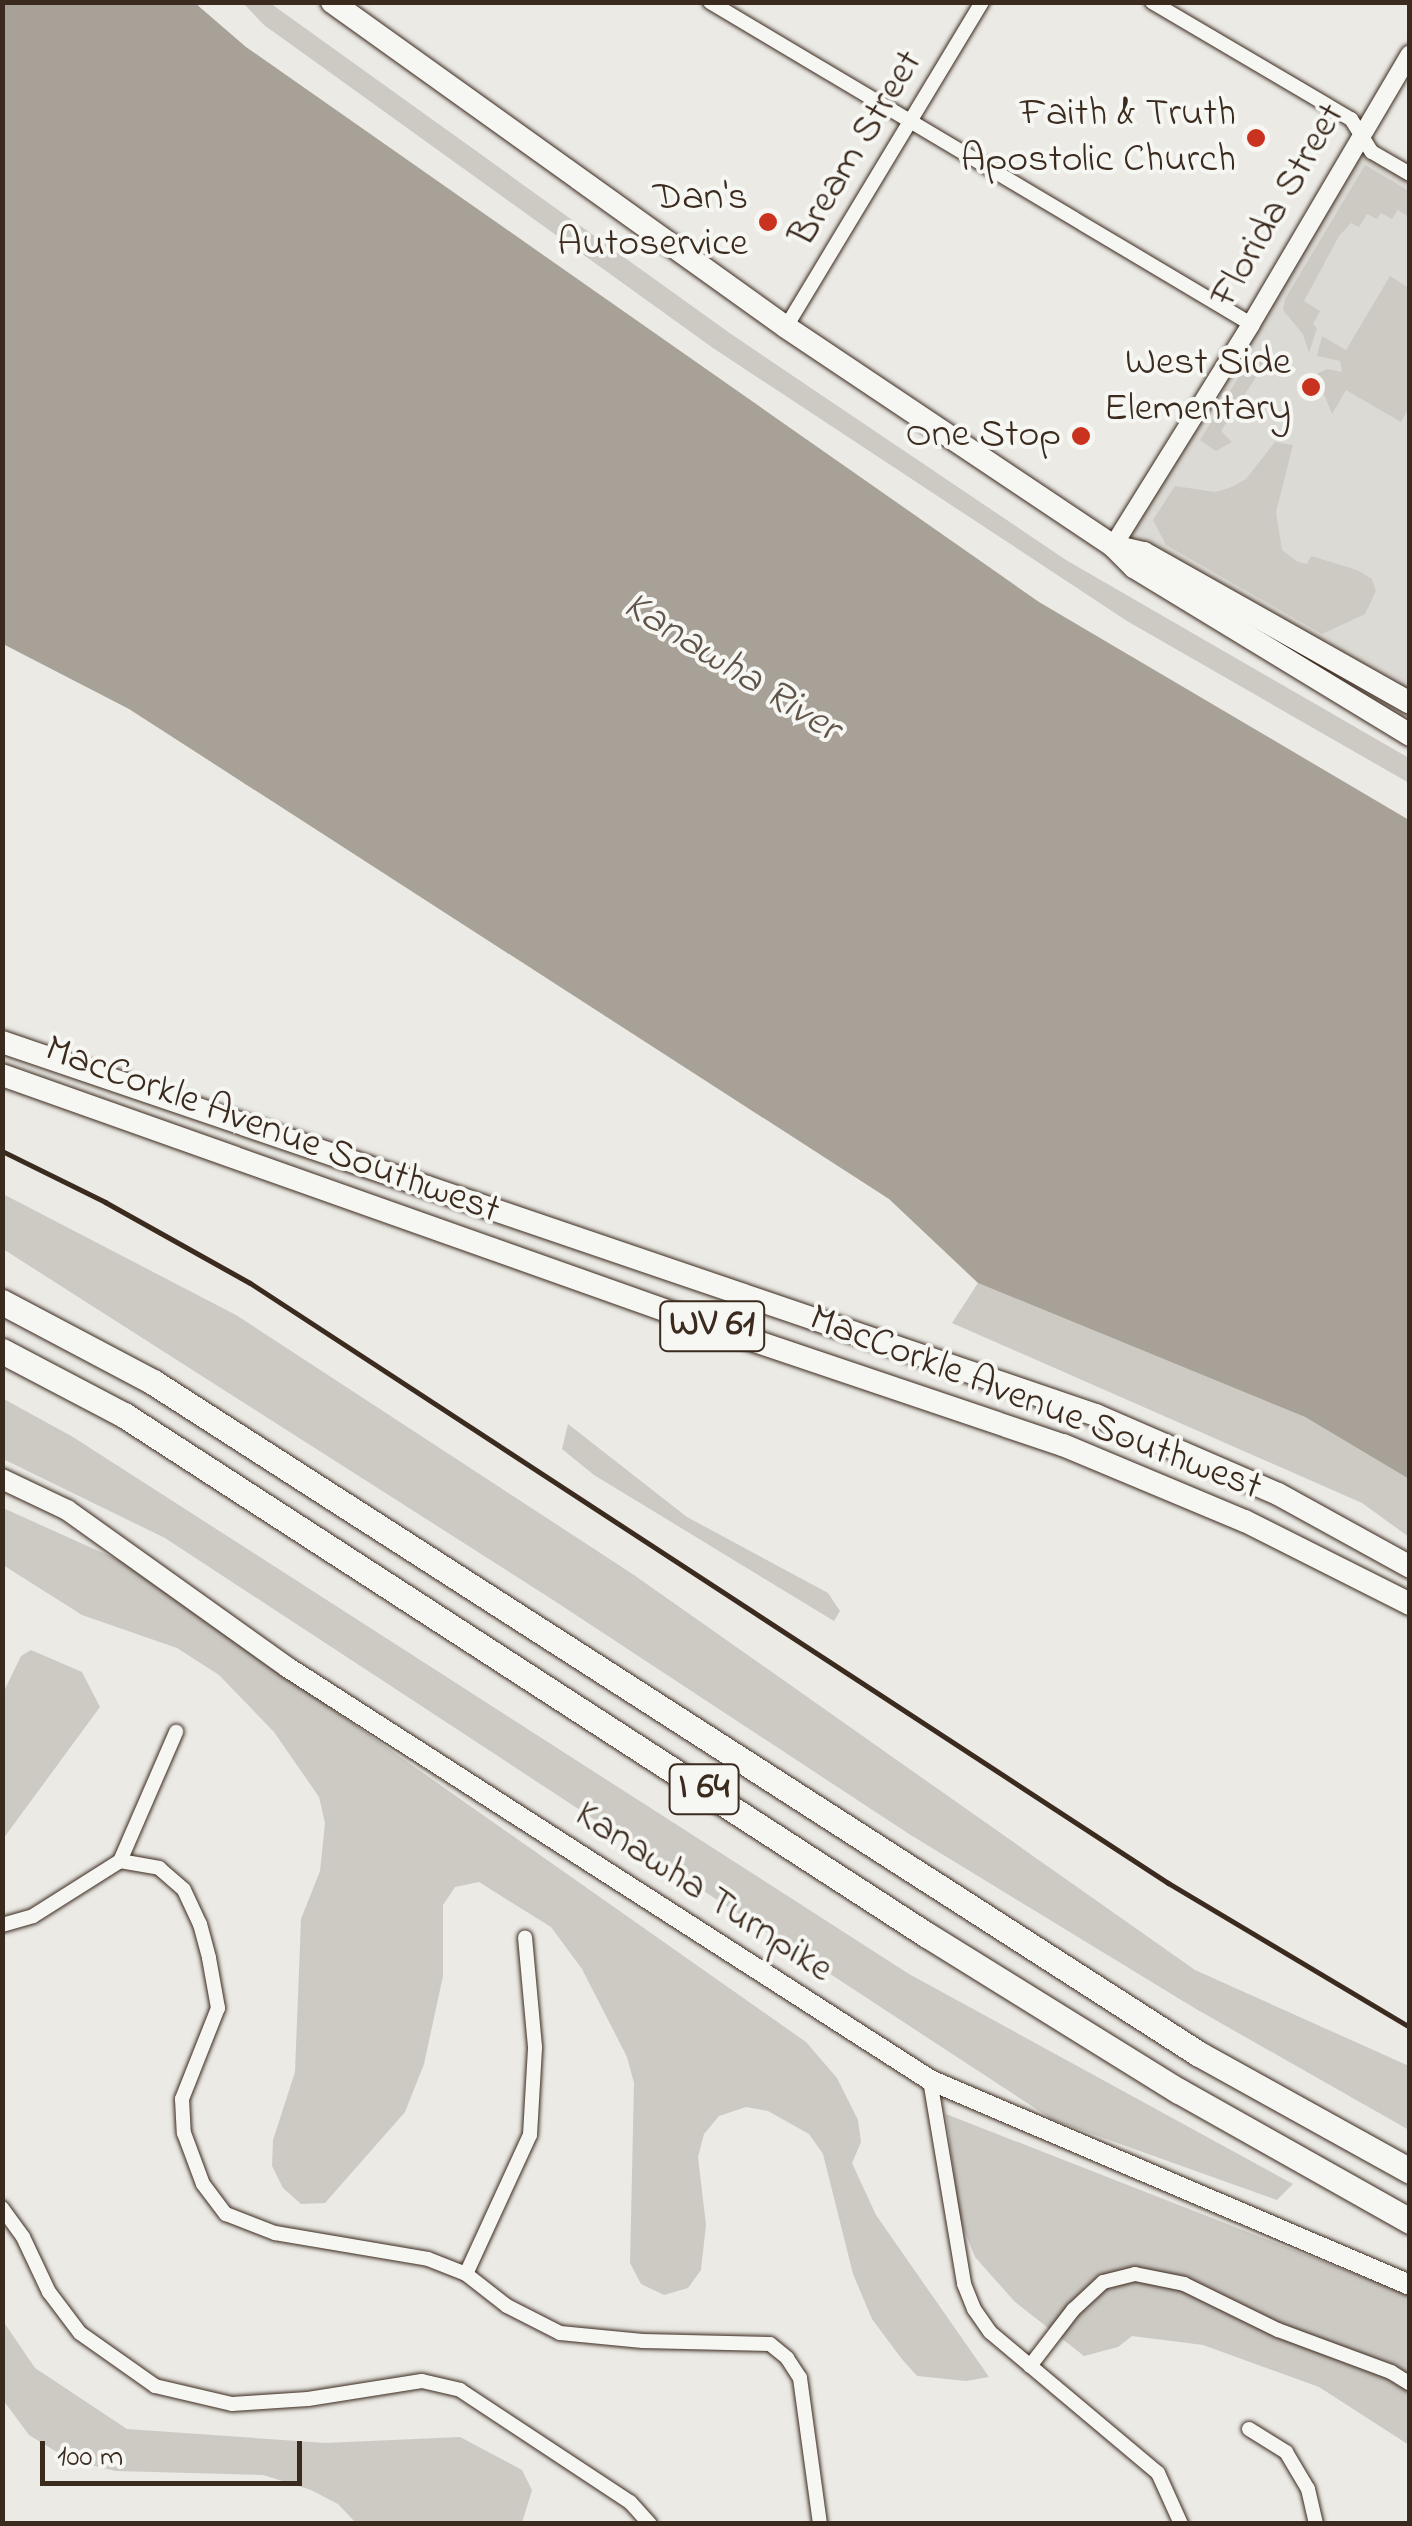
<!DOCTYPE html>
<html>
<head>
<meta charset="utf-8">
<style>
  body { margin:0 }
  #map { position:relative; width:1412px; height:2526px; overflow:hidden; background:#ebeae5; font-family:"Indie Flower",sans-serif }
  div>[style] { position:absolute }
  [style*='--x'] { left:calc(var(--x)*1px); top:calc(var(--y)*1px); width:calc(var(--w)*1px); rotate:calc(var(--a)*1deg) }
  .built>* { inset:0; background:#dcdad4 }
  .green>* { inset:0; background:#cdcac4 }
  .water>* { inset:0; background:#a8a198 }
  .roads { filter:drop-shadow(0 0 2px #3b2a1e) drop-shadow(0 0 2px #3b2a1e) }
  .minor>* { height:14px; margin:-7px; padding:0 7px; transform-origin:7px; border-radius:7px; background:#f6f6f2 }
  .tertiary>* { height:18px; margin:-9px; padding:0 9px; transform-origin:9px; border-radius:9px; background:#f6f6f2 }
  .secondary>* { height:20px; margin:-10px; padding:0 10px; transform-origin:10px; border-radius:10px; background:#f6f6f2 }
  .primary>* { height:22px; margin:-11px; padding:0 11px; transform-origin:11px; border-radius:11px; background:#f6f6f2 }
  .motorway>* { height:25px; margin:-12.5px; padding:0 12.5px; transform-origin:12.5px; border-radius:12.5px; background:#f6f6f2 }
  .rail>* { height:5px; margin:-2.5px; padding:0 2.5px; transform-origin:2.5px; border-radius:2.5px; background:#3b2a1e }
  .dots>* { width:28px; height:28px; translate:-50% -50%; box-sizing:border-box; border:5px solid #f6f6f2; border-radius:50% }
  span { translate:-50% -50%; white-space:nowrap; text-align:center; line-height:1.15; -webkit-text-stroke:8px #f6f6f2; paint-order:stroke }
  .shield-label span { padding:2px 8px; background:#f6f6f2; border:2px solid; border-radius:8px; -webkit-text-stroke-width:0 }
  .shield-label { font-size:38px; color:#3b2a1e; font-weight:700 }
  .poi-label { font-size:40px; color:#3b2a1e }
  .right { translate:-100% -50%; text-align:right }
  .street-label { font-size:40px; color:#3b2a1e }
  .water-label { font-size:42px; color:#615449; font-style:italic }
  .frame { position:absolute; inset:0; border:5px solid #3b2a1e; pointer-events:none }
  .scale { position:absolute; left:40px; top:2441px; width:262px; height:45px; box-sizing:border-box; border:5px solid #3b2a1e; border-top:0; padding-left:12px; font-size:30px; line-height:35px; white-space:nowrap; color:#3b2a1e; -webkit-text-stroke:8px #f6f6f2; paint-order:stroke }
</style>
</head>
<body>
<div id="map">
  <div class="built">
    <div style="clip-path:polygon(1361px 135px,1409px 174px,1409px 703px,1113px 546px)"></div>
  </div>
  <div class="green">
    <div style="clip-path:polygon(243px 3px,270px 3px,731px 334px,1066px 560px,1409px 758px,1409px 783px,1127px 621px,713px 348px,264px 25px)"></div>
    <div style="clip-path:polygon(1365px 165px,1409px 191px,1409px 217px,1398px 210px,1392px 219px,1381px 213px,1377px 219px,1367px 214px,1359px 227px,1351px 223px,1339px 236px,1304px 301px,1320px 311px,1313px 324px,1317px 328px,1309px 353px,1303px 334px,1283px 310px,1285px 299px)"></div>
    <div style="clip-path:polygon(1390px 276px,1409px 288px,1409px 407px,1401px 422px,1346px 390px,1332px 414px,1316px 374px,1328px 369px,1342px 372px,1340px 361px,1317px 356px,1322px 336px,1346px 350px)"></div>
    <div style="clip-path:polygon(1254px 352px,1264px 354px,1275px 367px,1256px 377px,1221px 431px,1232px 442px,1216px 451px,1200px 440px)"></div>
    <div style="clip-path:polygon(1275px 442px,1293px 445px,1276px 512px,1282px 550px,1298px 562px,1307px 564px,1311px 556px,1357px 570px,1372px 579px,1376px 591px,1365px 614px,1322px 634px,1166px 545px,1153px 520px,1175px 486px,1215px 492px,1232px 487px,1246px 479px)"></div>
    <div style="clip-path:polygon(3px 1194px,236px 1315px,634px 1575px,1195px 1970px,1409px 2066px,1409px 2130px,1196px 2009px,909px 1834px,550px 1598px,3px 1249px)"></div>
    <div style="clip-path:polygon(978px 1283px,1305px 1417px,1409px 1479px,1409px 1537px,1362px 1503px,952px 1323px)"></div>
    <div style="clip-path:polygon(2px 1398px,73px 1437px,909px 1974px,1293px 2184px,1277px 2200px,1053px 2120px,165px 1538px,3px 1459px)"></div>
    <div style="clip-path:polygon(568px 1424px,687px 1517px,828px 1593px,840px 1611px,834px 1621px,594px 1475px,562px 1449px)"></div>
    <div style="clip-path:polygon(3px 1508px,123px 1562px,806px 2042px,837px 2078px,858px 2120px,861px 2142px,852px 2163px,876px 2215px,989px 2377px,966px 2381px,917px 2376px,901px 2358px,872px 2319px,853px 2274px,823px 2154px,809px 2134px,768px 2111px,746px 2107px,719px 2116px,704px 2134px,698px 2157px,706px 2225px,701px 2270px,688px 2288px,664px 2295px,641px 2284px,630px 2263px,634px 2083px,627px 2057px,582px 1969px,551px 1927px,479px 1882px,455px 1887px,443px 1905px,443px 1976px,424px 2064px,405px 2112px,325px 2203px,301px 2204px,283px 2188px,272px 2166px,273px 2140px,295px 2072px,301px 1919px,320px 1871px,325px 1823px,319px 1797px,274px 1732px,219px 1675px,177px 1648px,82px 1615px,3px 1565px)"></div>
    <div style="clip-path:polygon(31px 1650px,82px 1672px,100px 1707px,3px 1839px,3px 1693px,21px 1656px)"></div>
    <div style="clip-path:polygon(946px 2114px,1409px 2295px,1409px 2445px,1319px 2387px,1203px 2345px,1132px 2336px,1118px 2347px,1084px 2356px,1015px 2302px,975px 2257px,960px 2220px)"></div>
    <div style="clip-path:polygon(3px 2321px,35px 2368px,127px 2429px,325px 2443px,460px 2437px,522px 2470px,532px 2490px,522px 2523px,356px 2523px,338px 2504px,311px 2490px,263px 2475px,116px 2471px,70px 2460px,29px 2435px,3px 2400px)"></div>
  </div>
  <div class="water">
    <div style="clip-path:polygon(2px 3px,195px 3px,246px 47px,1039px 602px,1409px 820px,1409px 1479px,1305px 1417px,978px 1283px,889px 1199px,129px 709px,3px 644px)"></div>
  </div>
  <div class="roads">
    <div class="minor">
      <div style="--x:710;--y:2;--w:630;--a:30.76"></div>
      <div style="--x:1152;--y:2;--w:231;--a:30.5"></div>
      <div style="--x:1351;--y:119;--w:39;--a:58"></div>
      <div style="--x:1372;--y:152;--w:44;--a:30.1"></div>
      <div style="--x:786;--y:327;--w:380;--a:-58.9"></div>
      <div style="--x:120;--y:1861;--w:141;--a:-66.5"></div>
      <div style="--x:2;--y:1925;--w:32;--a:-16"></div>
      <div style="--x:33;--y:1916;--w:103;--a:-32.3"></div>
      <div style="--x:120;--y:1861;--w:40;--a:10"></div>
      <div style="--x:159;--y:1868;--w:33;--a:41"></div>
      <div style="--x:184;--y:1890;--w:38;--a:65"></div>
      <div style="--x:200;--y:1924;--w:35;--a:75"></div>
      <div style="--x:209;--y:1958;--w:51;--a:79.8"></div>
      <div style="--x:218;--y:2008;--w:98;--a:111.6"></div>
      <div style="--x:182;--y:2099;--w:34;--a:87"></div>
      <div style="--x:184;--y:2133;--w:54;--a:69.6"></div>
      <div style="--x:203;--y:2184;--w:38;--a:53"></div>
      <div style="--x:226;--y:2214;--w:53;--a:21.2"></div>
      <div style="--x:275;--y:2233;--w:155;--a:9.6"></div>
      <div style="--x:428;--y:2259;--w:41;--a:21.5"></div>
      <div style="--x:466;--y:2274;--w:52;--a:38"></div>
      <div style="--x:507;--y:2306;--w:59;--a:27"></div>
      <div style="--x:560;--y:2333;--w:83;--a:5.5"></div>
      <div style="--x:643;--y:2341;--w:127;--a:1.4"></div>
      <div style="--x:770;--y:2344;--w:22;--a:39"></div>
      <div style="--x:787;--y:2358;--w:24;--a:57"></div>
      <div style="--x:800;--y:2378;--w:147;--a:82.2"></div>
      <div style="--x:930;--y:2080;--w:207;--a:80.5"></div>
      <div style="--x:964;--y:2284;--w:27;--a:68"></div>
      <div style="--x:974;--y:2309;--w:28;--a:55"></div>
      <div style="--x:990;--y:2332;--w:219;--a:40"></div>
      <div style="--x:1158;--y:2473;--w:56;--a:65.7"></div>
      <div style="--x:2;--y:2208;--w:36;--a:54"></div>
      <div style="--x:23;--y:2237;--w:61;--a:64.7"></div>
      <div style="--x:49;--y:2292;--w:51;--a:52.9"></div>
      <div style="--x:80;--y:2333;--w:92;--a:35.2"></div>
      <div style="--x:155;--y:2386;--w:79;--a:13.2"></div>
      <div style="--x:232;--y:2404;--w:76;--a:-3.8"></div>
      <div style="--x:308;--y:2399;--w:115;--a:-9"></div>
      <div style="--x:422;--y:2381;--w:39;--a:13"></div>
      <div style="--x:460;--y:2390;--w:204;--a:33.4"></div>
      <div style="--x:630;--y:2502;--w:30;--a:48"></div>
      <div style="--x:466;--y:2274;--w:153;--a:-65.3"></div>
      <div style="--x:530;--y:2135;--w:88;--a:-86.7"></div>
      <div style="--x:535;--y:2047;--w:110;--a:-95.2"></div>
      <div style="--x:1030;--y:2366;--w:71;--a:-52.5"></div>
      <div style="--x:1073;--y:2310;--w:41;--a:-43"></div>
      <div style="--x:1103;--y:2282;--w:33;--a:-14"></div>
      <div style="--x:1135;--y:2274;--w:50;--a:11.5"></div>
      <div style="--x:1184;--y:2284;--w:105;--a:26.1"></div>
      <div style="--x:1278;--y:2330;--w:121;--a:20.4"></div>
      <div style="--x:1391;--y:2372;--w:22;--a:32"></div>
      <div style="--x:1249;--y:2429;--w:44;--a:31.9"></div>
      <div style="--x:1286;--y:2452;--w:43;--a:59.3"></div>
      <div style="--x:1308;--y:2489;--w:36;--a:77"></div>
    </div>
    <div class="tertiary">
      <div style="--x:1113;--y:546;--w:261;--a:-58.1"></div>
      <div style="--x:1251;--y:324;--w:313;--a:-59.5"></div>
    </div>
    <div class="secondary">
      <div style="--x:2;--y:1479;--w:72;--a:25.5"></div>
      <div style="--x:67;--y:1510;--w:270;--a:35.5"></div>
      <div style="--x:287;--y:1667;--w:764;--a:32.71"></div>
      <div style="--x:930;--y:2080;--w:522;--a:23.13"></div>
    </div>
    <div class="primary">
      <div style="--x:332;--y:2;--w:558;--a:35.6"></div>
      <div style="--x:786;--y:327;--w:394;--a:33.8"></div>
      <div style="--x:1113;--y:546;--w:30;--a:45"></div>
      <div style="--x:1134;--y:567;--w:323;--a:31.3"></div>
      <div style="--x:1113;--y:546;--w:32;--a:13"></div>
      <div style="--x:1144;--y:553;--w:305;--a:29.4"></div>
      <div style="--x:2;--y:1042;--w:1156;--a:18.83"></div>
      <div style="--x:1096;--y:1415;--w:198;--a:23.5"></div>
      <div style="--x:1278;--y:1494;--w:151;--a:28.9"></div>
      <div style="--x:2;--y:1075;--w:730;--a:19.53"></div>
      <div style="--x:690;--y:1319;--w:394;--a:18.7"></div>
      <div style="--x:1063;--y:1445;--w:197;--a:22.7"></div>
      <div style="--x:1245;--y:1521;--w:185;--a:26.7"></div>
    </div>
    <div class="motorway">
      <div style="--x:2;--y:1302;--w:171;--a:27.9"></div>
      <div style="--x:153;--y:1382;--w:1243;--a:32.72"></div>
      <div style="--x:1199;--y:2054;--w:241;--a:29"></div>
      <div style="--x:2;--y:1351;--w:138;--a:27.7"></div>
      <div style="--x:124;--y:1415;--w:957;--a:32.93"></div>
      <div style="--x:927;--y:1935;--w:296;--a:31.8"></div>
      <div style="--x:1179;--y:2091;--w:265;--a:29.4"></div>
    </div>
  </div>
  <div class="rail">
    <div style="--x:2;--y:1151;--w:115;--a:26.3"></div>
    <div style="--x:105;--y:1202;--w:166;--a:29.2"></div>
    <div style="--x:250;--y:1283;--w:1097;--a:33.17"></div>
    <div style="--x:1168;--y:1883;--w:282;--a:30.8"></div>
  </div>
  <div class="dots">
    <div style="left:1256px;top:138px;background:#c8321e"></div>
    <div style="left:768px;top:222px;background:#c8321e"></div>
    <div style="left:1311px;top:387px;background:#c8321e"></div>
    <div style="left:1081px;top:436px;background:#c8321e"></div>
  </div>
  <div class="shield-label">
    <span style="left:712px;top:1326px">WV 61</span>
    <span style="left:704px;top:1789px">I 64</span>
  </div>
  <div class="poi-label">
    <span class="right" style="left:1236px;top:138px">Faith &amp; Truth<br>Apostolic Church</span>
    <span class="right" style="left:748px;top:222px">Dan's<br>Autoservice</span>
    <span class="right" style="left:1291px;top:387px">West Side<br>Elementary</span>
    <span class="right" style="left:1061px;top:436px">One Stop</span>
  </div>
  <div class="street-label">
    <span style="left:857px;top:149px;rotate:-59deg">Bream Street</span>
    <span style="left:1279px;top:206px;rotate:-60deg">Florida Street</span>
    <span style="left:272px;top:1131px;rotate:20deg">MacCorkle Avenue Southwest</span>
    <span style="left:1035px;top:1404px;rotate:21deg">MacCorkle Avenue Southwest</span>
    <span style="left:703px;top:1893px;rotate:33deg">Kanawha Turnpike</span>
  </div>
  <div class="water-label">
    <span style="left:731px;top:668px;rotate:32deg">Kanawha River</span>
  </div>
  <div class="frame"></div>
  <div class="scale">100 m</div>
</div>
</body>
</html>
